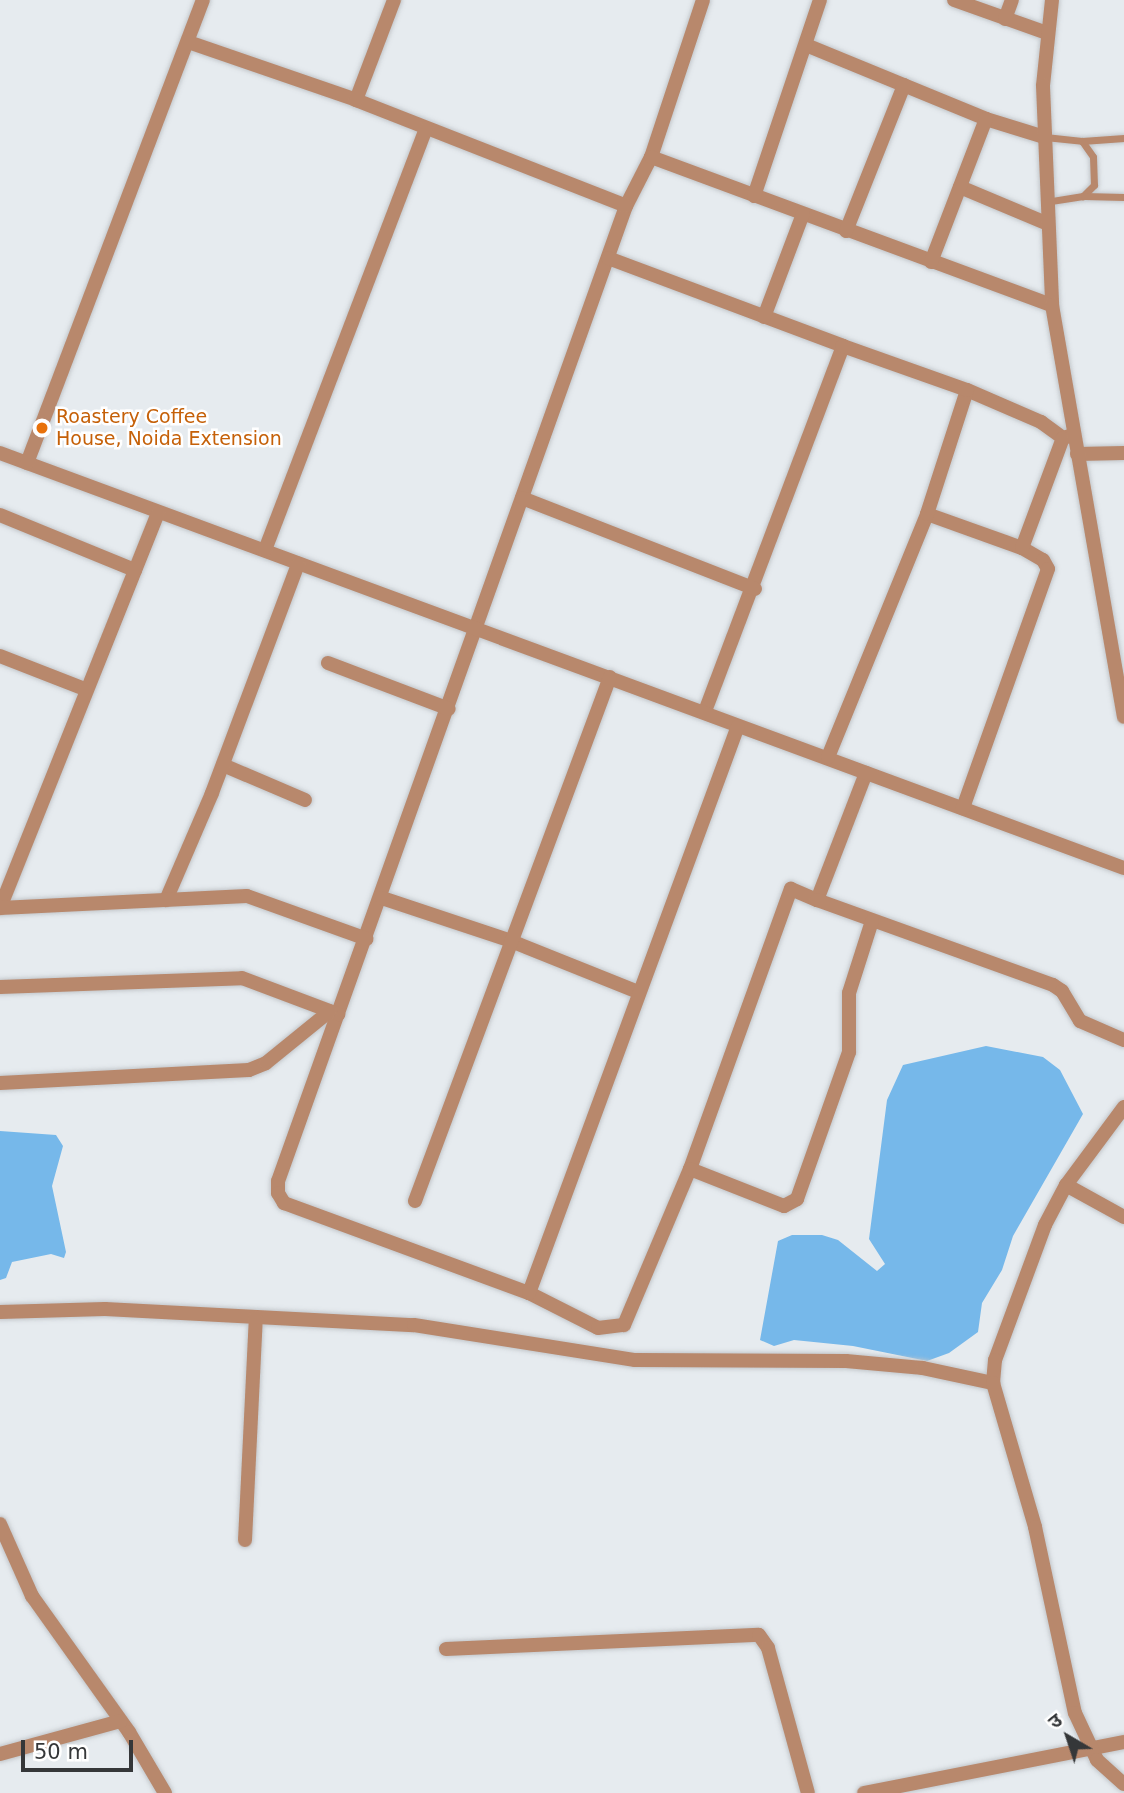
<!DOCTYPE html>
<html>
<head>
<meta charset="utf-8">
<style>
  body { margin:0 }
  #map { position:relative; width:1124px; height:1793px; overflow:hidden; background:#e6ebef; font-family:"DejaVu Sans","Noto Sans Devanagari",sans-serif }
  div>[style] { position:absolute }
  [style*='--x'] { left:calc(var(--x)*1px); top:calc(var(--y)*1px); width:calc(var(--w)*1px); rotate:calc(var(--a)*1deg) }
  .water>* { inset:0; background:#76b8ea }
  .roads { filter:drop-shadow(0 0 2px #c3c7cb) drop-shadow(0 0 2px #c3c7cb) }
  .service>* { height:7px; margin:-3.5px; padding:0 3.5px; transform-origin:3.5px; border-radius:3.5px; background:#b8886c }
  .minor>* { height:14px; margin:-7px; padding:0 7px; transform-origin:7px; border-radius:7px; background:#b8886c }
  .tertiary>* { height:14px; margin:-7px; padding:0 7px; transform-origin:7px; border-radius:7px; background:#b8886c }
  .dots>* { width:19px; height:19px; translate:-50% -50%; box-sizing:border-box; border:4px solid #fff; border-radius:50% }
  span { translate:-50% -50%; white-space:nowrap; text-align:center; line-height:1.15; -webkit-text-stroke:5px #fff; paint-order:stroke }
  .food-label { font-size:19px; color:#c56008 }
  .left { translate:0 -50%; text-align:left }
  .north { position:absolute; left:1033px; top:1702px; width:70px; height:70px; -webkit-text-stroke:5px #fff; paint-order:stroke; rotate:321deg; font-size:19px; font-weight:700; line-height:28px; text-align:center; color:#353739 }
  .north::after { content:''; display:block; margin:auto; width:24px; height:32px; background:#353739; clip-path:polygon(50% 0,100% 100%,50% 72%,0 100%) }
  .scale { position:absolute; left:21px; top:1740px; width:112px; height:32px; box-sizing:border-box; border:4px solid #353739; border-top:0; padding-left:9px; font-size:21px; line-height:24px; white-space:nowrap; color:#353739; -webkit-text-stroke:5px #fff; paint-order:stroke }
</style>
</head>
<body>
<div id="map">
  <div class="water">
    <div style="clip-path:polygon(986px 1046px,1043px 1057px,1060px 1070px,1083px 1114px,1013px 1236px,1002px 1270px,982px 1303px,978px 1332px,949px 1353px,927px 1361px,853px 1346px,794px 1340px,774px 1346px,760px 1340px,778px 1241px,792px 1235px,822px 1235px,838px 1240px,877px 1271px,885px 1264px,869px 1239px,887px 1100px,903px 1065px)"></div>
    <div style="clip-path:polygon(0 1131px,56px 1135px,63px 1146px,52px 1186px,66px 1252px,64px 1258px,51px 1254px,12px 1262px,6px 1278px,0 1280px)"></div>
  </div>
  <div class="roads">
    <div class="service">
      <div style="--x:1045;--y:137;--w:37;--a:6"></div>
      <div style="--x:1082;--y:141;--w:19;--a:55"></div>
      <div style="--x:1093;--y:157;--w:28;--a:88"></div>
      <div style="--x:1094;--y:185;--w:16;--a:135"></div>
      <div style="--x:1083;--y:196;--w:36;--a:171"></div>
      <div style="--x:1082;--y:141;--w:42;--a:-4.1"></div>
      <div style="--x:1084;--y:196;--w:40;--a:1.4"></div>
    </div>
    <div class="minor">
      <div style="--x:703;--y:0;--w:165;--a:108.3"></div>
      <div style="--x:651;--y:157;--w:55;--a:117"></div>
      <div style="--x:626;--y:206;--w:1035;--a:109.64"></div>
      <div style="--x:278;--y:1181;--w:12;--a:90"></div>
      <div style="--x:278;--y:1193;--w:12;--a:59"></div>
      <div style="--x:284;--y:1203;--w:261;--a:20.2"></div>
      <div style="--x:529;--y:1293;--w:77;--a:26.9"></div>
      <div style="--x:598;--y:1328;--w:26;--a:-7"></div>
      <div style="--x:624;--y:1325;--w:169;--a:-67.1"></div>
      <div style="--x:690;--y:1169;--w:298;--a:-70.2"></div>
      <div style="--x:791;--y:889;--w:28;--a:23"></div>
      <div style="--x:817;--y:900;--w:136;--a:-68.9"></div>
      <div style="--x:954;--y:0;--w:99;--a:19.5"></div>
      <div style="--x:1005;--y:19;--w:20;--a:-70"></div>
      <div style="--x:188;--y:42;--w:178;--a:19"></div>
      <div style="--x:356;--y:100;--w:290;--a:21.4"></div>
      <div style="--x:806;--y:45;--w:195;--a:22.3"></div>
      <div style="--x:986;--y:119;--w:61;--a:17.2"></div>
      <div style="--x:356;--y:100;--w:107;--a:-69.2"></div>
      <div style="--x:651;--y:157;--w:427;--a:20.3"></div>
      <div style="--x:960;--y:187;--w:95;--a:22.8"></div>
      <div style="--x:754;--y:196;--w:207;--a:-71.4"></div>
      <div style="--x:846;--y:231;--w:157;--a:-68.3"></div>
      <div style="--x:608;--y:258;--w:251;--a:20.5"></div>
      <div style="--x:843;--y:346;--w:390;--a:110.7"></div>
      <div style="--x:931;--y:262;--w:153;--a:-69"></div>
      <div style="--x:764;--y:317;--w:110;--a:-69.3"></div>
      <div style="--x:967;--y:390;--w:81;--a:23.4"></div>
      <div style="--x:1041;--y:422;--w:27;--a:36"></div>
      <div style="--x:1063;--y:438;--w:10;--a:-17"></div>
      <div style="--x:0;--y:453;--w:1198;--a:20.27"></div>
      <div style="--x:1077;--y:454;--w:47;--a:-1.2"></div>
      <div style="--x:27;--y:463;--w:495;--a:-69.2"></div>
      <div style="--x:522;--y:498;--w:250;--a:21.3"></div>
      <div style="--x:927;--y:514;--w:101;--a:19.7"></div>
      <div style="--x:1022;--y:548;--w:24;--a:30"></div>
      <div style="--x:1043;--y:560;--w:10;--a:61"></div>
      <div style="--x:1048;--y:569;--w:254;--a:109.6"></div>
      <div style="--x:0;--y:515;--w:146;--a:22.2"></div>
      <div style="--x:1022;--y:548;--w:117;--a:-69.6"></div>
      <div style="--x:265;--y:550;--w:451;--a:-69.1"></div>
      <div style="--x:0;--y:656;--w:93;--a:21.3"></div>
      <div style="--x:328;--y:663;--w:129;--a:20.8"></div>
      <div style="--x:828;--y:757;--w:262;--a:-67.8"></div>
      <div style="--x:927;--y:514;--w:130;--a:-72.1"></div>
      <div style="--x:967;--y:390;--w:132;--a:-160.5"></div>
      <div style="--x:223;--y:765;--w:89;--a:23.1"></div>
      <div style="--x:382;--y:898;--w:136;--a:18.4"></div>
      <div style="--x:511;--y:941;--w:137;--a:21.9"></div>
      <div style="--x:166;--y:900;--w:116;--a:-66.7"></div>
      <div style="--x:212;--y:793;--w:245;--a:-69.4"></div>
      <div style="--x:817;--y:900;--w:251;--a:19.8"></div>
      <div style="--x:1053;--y:985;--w:11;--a:34"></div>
      <div style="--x:1062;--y:991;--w:35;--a:59"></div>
      <div style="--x:1080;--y:1021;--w:48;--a:23.4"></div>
      <div style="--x:0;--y:908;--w:425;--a:-68.2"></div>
      <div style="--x:0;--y:908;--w:247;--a:-2.8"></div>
      <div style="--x:247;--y:896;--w:127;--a:19.7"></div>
      <div style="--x:0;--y:987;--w:242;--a:-2.1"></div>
      <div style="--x:242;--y:978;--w:103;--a:20.6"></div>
      <div style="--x:0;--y:1083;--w:249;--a:-3"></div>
      <div style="--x:249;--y:1070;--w:18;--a:-22"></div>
      <div style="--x:266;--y:1063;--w:82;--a:-39.1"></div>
      <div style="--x:690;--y:1169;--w:101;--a:21.5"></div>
      <div style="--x:784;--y:1206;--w:15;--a:-28"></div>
      <div style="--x:797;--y:1199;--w:156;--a:-70.5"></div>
      <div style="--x:849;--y:1052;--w:59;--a:-90"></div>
      <div style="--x:849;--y:993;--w:76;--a:-72.3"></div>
      <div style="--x:1066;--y:1185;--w:66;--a:28.9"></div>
      <div style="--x:415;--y:1201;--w:559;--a:-69.59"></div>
      <div style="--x:529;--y:1293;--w:604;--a:-69.77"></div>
      <div style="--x:0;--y:1312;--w:105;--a:-1.6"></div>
      <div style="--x:105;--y:1309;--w:309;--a:3"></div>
      <div style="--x:414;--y:1325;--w:224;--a:9"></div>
      <div style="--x:635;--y:1360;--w:211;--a:0.3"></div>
      <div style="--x:846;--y:1361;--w:77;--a:5.2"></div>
      <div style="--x:923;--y:1368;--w:72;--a:12.1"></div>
      <div style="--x:0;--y:1524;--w:79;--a:66"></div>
      <div style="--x:32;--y:1596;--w:167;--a:54.5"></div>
      <div style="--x:129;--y:1732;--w:71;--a:59.5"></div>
      <div style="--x:245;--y:1540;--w:223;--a:-87.2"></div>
      <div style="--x:446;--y:1649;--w:313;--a:-2.6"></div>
      <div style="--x:759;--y:1635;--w:16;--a:55"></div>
      <div style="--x:768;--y:1648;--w:150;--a:74.6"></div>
      <div style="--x:0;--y:1754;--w:125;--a:-15.3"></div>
      <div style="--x:864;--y:1793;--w:265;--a:-11.1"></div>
    </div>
    <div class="tertiary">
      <div style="--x:1052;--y:0;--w:86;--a:96"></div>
      <div style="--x:1043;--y:86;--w:219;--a:87.6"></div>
      <div style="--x:1052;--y:305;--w:418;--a:80.1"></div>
      <div style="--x:1124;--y:1107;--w:97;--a:126.6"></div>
      <div style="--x:1066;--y:1185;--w:45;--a:117.7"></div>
      <div style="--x:1045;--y:1225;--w:144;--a:110.3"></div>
      <div style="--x:995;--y:1360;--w:23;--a:95"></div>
      <div style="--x:993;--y:1383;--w:150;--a:73.7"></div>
      <div style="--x:1035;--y:1527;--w:190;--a:77.9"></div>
      <div style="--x:1075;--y:1713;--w:52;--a:64.9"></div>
      <div style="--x:1097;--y:1760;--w:36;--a:42"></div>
    </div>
  </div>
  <div class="dots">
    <div style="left:42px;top:428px;background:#e8710a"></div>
  </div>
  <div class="food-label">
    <span class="left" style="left:56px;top:428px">Roastery Coffee<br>House, Noida Extension</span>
  </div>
  <div class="north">उ</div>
  <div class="scale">50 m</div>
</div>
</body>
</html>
